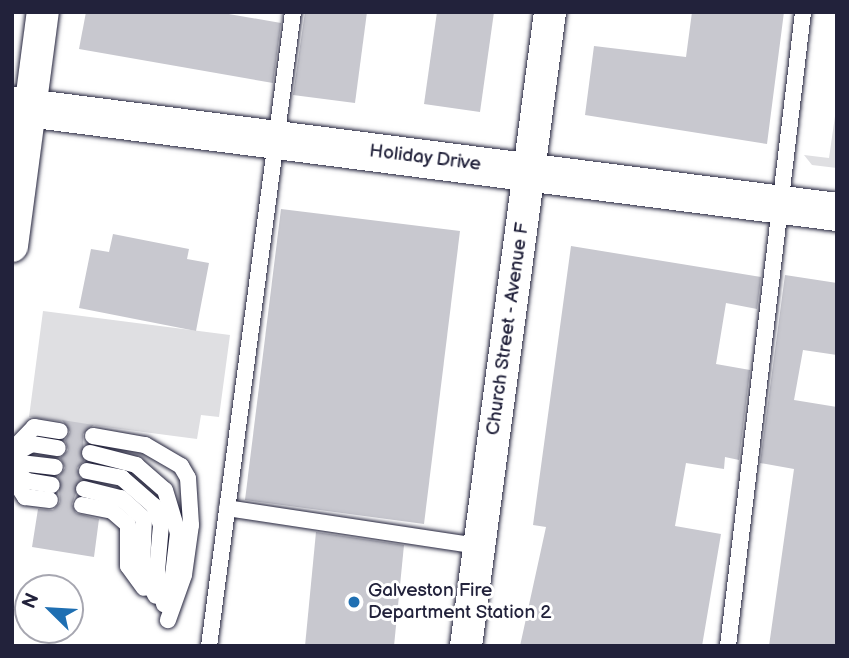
<!DOCTYPE html>
<html>
<head>
<meta charset="utf-8">
<style>
  body { margin:0 }
  #map { position:relative; width:849px; height:658px; overflow:hidden; background:#fff; font-family:"Balsamiq Sans",sans-serif }
  div>[style] { position:absolute }
  [style*='--x'] { left:calc(var(--x)*1px); top:calc(var(--y)*1px); width:calc(var(--w)*1px); rotate:calc(var(--a)*1deg) }
  .green>* { inset:0; background:#dfdfe2 }
  .building>* { inset:0; background:#c8c8cf }
  .roads { filter:drop-shadow(0 0 2px #22223b) drop-shadow(0 0 2px #22223b) }
  .service>* { height:16px; margin:-8px; padding:0 8px; transform-origin:8px; border-radius:8px; background:#fff }
  .minor>* { height:32px; margin:-16px; padding:0 16px; transform-origin:16px; border-radius:16px; background:#fff }
  .tertiary>* { height:38px; margin:-19px; padding:0 19px; transform-origin:19px; border-radius:19px; background:#fff }
  .dots>* { width:19px; height:19px; translate:-50% -50%; box-sizing:border-box; border:4px solid #fff; border-radius:50% }
  span { translate:-50% -50%; white-space:nowrap; text-align:center; line-height:1.15; -webkit-text-stroke:6px #fff; paint-order:stroke }
  .street-label { font-size:19px; color:#22223b }
  .poi-label { font-size:19px; color:#22223b }
  .left { translate:0 -50%; text-align:left }
  .frame { position:absolute; inset:0; border:14px solid #22223b; pointer-events:none }
  .north { position:absolute; left:14px; top:574px; width:70px; height:70px; box-sizing:border-box; background:#fff; border:2px solid #a7a7b1; border-radius:50%; rotate:294deg; font-size:19px; font-weight:700; line-height:28px; text-align:center; color:#22223b }
  .north::after { content:''; display:block; margin:auto; width:24px; height:32px; background:#1f6fb2; clip-path:polygon(50% 0,100% 100%,50% 72%,0 100%) }
</style>
</head>
<body>
<div id="map">
  <div class="green">
    <div style="clip-path:polygon(837px 102px,837px 168px,812px 165px,804px 155px,829px 158px)"></div>
    <div style="clip-path:polygon(43px 311px,230px 335px,219px 417px,201px 415px,197px 439px,29px 417px)"></div>
  </div>
  <div class="building">
    <div style="clip-path:polygon(86px 12px,217px 12px,281px 23px,273px 83px,79px 49px)"></div>
    <div style="clip-path:polygon(305px 12px,367px 12px,355px 103px,293px 95px)"></div>
    <div style="clip-path:polygon(437px 12px,494px 12px,480px 112px,424px 104px)"></div>
    <div style="clip-path:polygon(692px 12px,784px 12px,767px 144px,585px 115px,594px 46px,686px 57px)"></div>
    <div style="clip-path:polygon(281px 209px,460px 231px,424px 524px,245px 500px)"></div>
    <div style="clip-path:polygon(113px 234px,189px 249px,187px 259px,209px 263px,196px 331px,79px 308px,91px 249px,109px 252px)"></div>
    <div style="clip-path:polygon(571px 246px,761px 277px,757px 309px,726px 303px,716px 364px,750px 370px,739px 460px,725px 457px,724px 469px,686px 463px,675px 526px,721px 534px,702px 646px,520px 646px,546px 527px,533px 525px)"></div>
    <div style="clip-path:polygon(785px 275px,837px 283px,837px 355px,803px 350px,794px 400px,837px 407px,837px 646px,769px 646px,794px 469px,760px 463px)"></div>
    <div style="clip-path:polygon(62px 420px,94px 425px,83px 434px,84px 461px,77px 468px,81px 479px,72px 504px,76px 513px,99px 519px,94px 557px,32px 547px,38px 509px,53px 510px,60px 502px,58px 477px,65px 468px,60px 458px,68px 450px,65px 440px,70px 432px)"></div>
    <div style="clip-path:polygon(316px 532px,404px 545px,394px 646px,305px 646px)"></div>
  </div>
  <div class="roads">
    <div class="service">
      <div style="--x:93;--y:436;--w:53;--a:9.8"></div>
      <div style="--x:145;--y:445;--w:42;--a:30.3"></div>
      <div style="--x:181;--y:466;--w:14;--a:60"></div>
      <div style="--x:188;--y:478;--w:47;--a:86.3"></div>
      <div style="--x:191;--y:525;--w:50;--a:98"></div>
      <div style="--x:184;--y:575;--w:48;--a:109.6"></div>
      <div style="--x:12;--y:450;--w:32;--a:-46"></div>
      <div style="--x:34;--y:427;--w:26;--a:9"></div>
      <div style="--x:90;--y:453;--w:48;--a:14.6"></div>
      <div style="--x:136;--y:465;--w:38;--a:41"></div>
      <div style="--x:165;--y:490;--w:45;--a:73.2"></div>
      <div style="--x:178;--y:533;--w:68;--a:96.7"></div>
      <div style="--x:14;--y:454;--w:21;--a:-29"></div>
      <div style="--x:32;--y:444;--w:26;--a:9"></div>
      <div style="--x:12;--y:462;--w:43;--a:6.6"></div>
      <div style="--x:13;--y:470;--w:18;--a:38"></div>
      <div style="--x:27;--y:481;--w:25;--a:9"></div>
      <div style="--x:87;--y:471;--w:36;--a:11"></div>
      <div style="--x:122;--y:478;--w:43;--a:41.2"></div>
      <div style="--x:154;--y:506;--w:20;--a:70"></div>
      <div style="--x:161;--y:525;--w:46;--a:95"></div>
      <div style="--x:157;--y:571;--w:34;--a:78"></div>
      <div style="--x:12;--y:477;--w:24;--a:57"></div>
      <div style="--x:25;--y:497;--w:25;--a:7"></div>
      <div style="--x:84;--y:489;--w:38;--a:14"></div>
      <div style="--x:121;--y:498;--w:31;--a:42"></div>
      <div style="--x:144;--y:519;--w:50;--a:92.3"></div>
      <div style="--x:142;--y:569;--w:30;--a:63"></div>
      <div style="--x:82;--y:505;--w:31;--a:11"></div>
      <div style="--x:112;--y:511;--w:21;--a:41"></div>
      <div style="--x:128;--y:525;--w:41;--a:90"></div>
      <div style="--x:128;--y:566;--w:27;--a:54"></div>
      <div style="--x:227;--y:508;--w:255;--a:8.6"></div>
      <div style="--x:209;--y:646;--w:640;--a:-82.45"></div>
      <div style="--x:728;--y:646;--w:638;--a:-83.25"></div>
    </div>
    <div class="minor">
      <div style="--x:12;--y:246;--w:236;--a:-82.5"></div>
      <div style="--x:466;--y:646;--w:640;--a:-82.45"></div>
    </div>
    <div class="tertiary">
      <div style="--x:12;--y:106;--w:832;--a:7.32"></div>
    </div>
  </div>
  <div class="dots">
    <div style="left:354px;top:602px;background:#1f6fb2"></div>
  </div>
  <div class="street-label">
    <span style="left:425px;top:158px;rotate:7deg">Holiday Drive</span>
    <span style="left:508px;top:329px;rotate:-82deg">Church Street - Avenue F</span>
  </div>
  <div class="poi-label">
    <span class="left" style="left:368px;top:602px">Galveston Fire<br>Department Station 2</span>
  </div>
  <div class="frame"></div>
  <div class="north">N</div>
</div>
</body>
</html>
